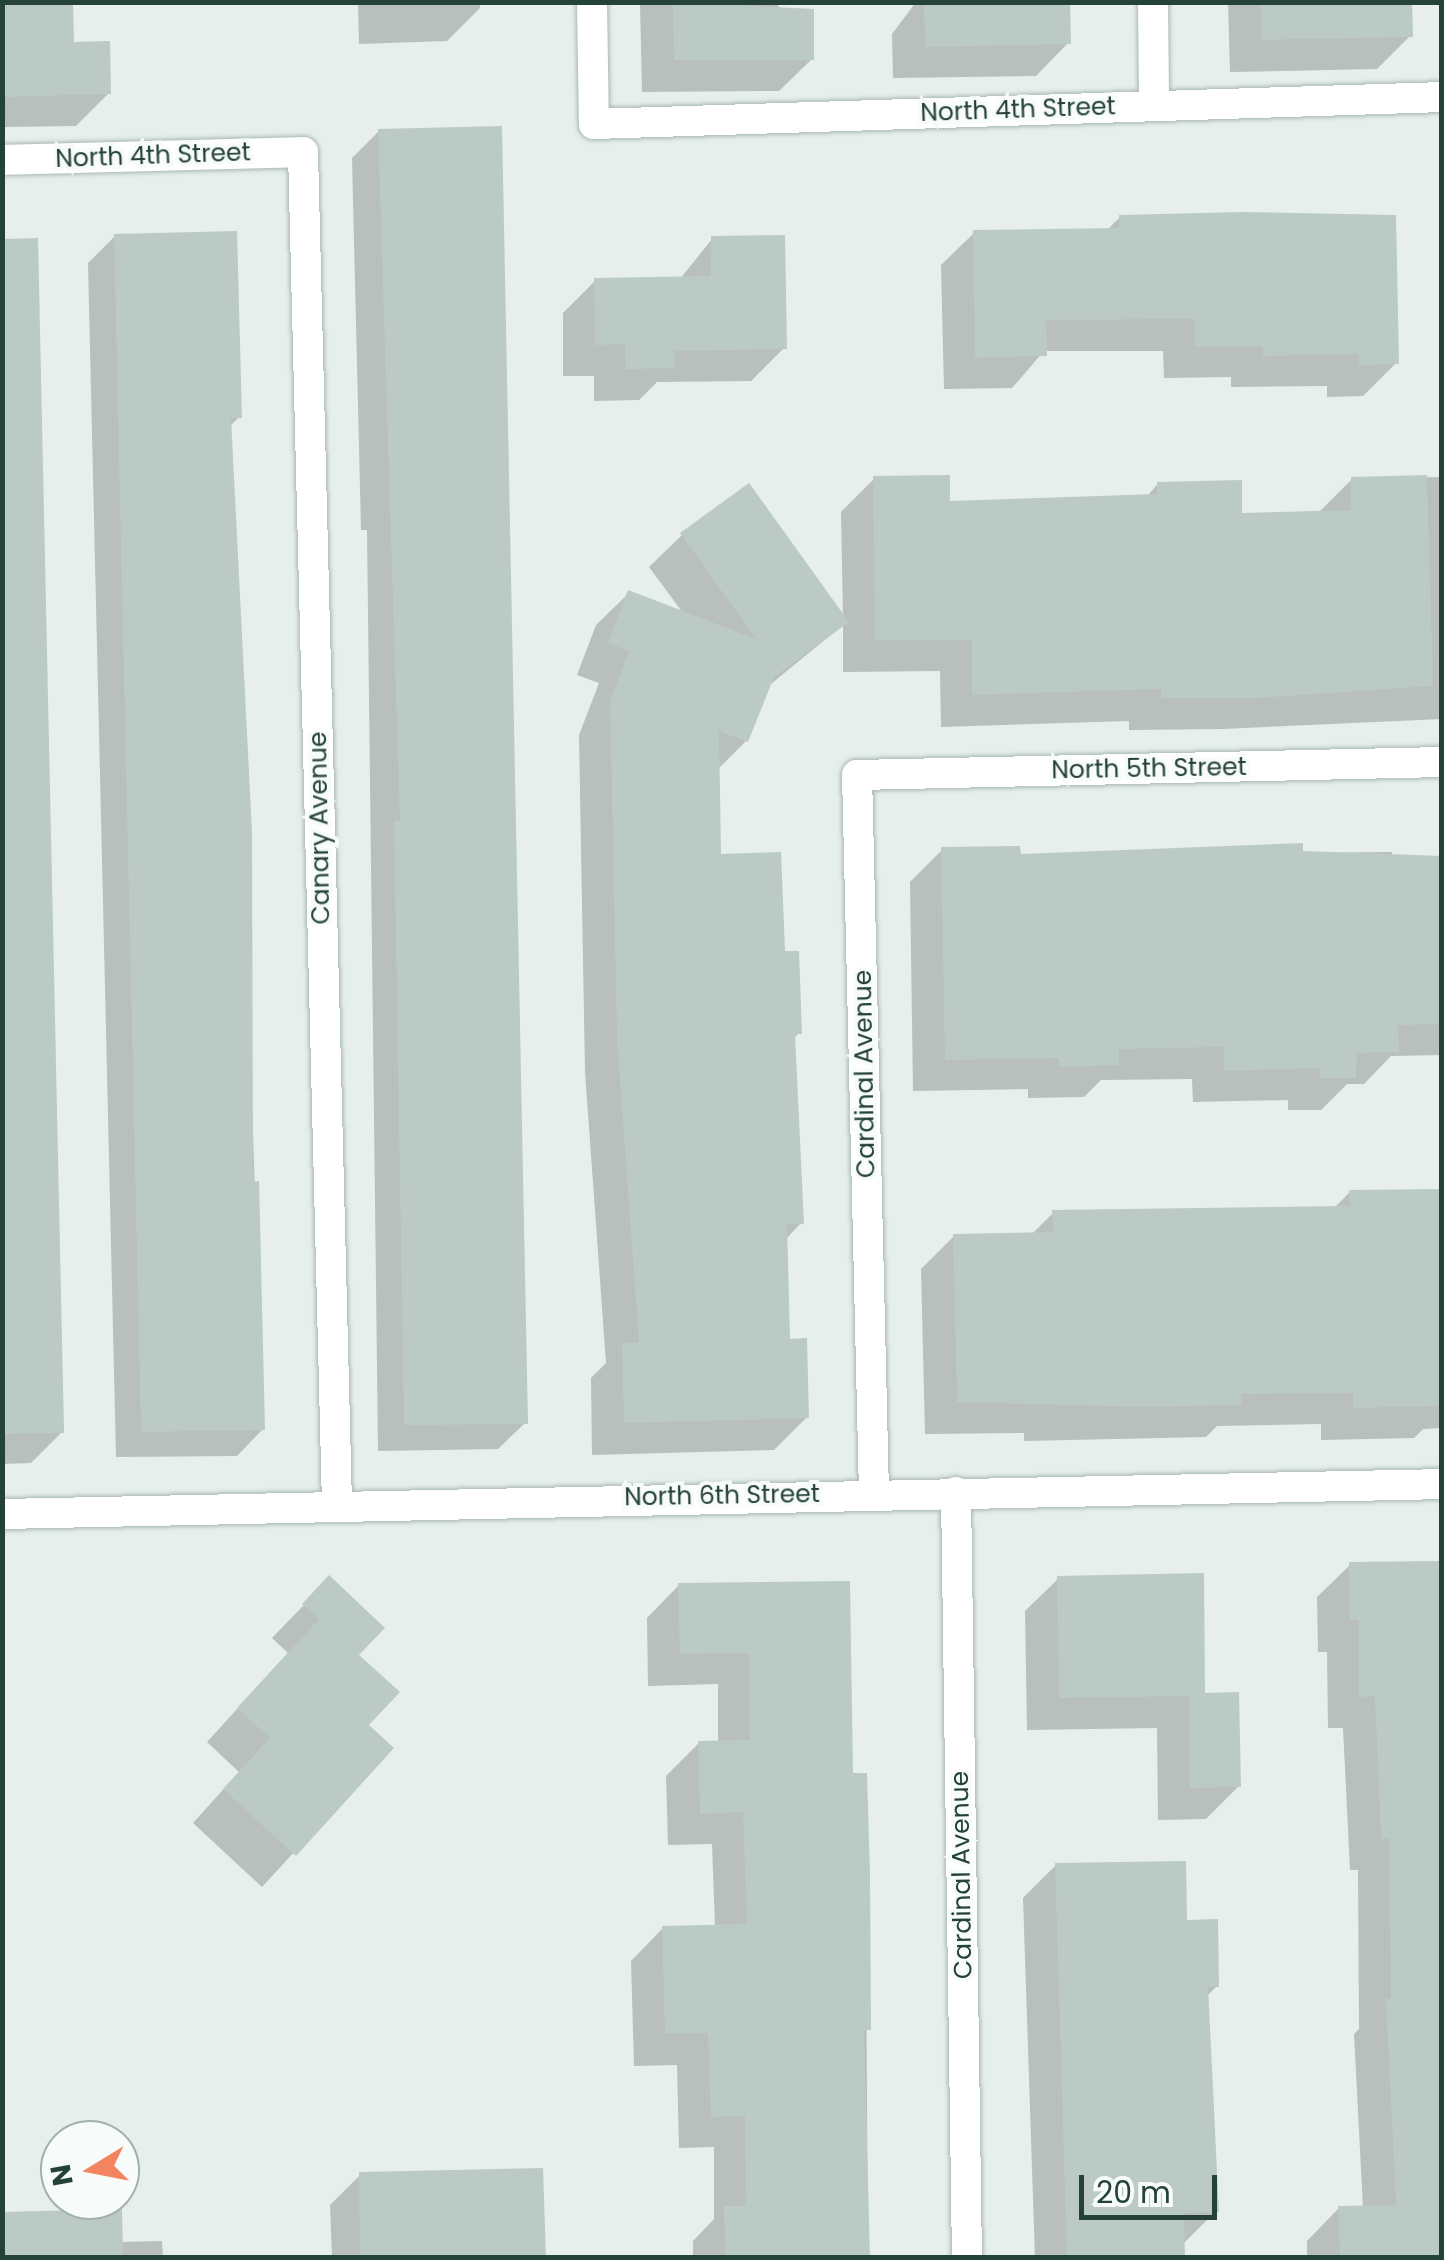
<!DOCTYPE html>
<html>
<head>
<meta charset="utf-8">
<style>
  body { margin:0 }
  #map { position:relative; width:1444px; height:2260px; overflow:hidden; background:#e6efeb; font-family:Poppins,sans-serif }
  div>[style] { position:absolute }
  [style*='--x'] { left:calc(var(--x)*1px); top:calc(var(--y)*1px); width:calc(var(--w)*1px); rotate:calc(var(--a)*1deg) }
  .shadow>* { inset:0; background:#0003 }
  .building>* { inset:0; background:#bbcac4 }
  .roads { filter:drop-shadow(0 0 2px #a8b8b2) drop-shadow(0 0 2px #a8b8b2) }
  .minor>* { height:30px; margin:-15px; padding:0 15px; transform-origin:15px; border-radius:15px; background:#fff }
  span { translate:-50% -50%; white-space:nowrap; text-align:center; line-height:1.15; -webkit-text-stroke:8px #f7fbf9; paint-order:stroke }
  .street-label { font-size:25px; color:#24423a }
  .frame { position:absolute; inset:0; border:5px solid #24423a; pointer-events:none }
  .north { position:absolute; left:40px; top:2120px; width:100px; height:100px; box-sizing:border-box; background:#f7fbf9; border:2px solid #a3b1ad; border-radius:50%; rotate:260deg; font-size:28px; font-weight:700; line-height:40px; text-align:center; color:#24423a }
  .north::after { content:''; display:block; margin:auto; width:35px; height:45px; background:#f4845f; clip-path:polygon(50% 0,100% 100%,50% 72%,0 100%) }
  .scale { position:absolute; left:1079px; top:2175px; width:138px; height:45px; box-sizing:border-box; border:5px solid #24423a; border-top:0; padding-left:12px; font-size:30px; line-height:35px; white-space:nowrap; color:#24423a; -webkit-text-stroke:8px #f7fbf9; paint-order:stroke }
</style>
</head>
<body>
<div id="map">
  <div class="shadow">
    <div style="clip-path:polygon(2px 2px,71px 45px,109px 93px,76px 126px,2px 127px)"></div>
    <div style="clip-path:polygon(358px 2px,480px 2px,480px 8px,447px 41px,359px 44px)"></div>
    <div style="clip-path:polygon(640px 2px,776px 2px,812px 59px,779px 91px,642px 92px)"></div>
    <div style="clip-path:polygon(916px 2px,1068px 2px,1068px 43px,1036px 76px,893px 78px,892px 34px)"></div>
    <div style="clip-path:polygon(1228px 2px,1409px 2px,1410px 36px,1377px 69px,1230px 72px)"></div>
    <div style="clip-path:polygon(379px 131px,525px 1423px,498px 1449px,378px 1451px,367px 530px,361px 530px,352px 158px)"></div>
    <div style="clip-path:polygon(1120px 217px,1396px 363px,1363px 396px,1327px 397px,1327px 386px,1231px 387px,1231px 377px,1164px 378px,1163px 351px,1044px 351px,1012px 388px,944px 389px,941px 265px,974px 233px,1106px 231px)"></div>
    <div style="clip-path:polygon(115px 236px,239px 417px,229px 427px,263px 1429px,237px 1456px,116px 1457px,88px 263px)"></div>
    <div style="clip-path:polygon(712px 239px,784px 348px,751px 381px,657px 382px,639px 400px,594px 401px,594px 376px,563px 376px,563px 313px,596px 280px,680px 279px)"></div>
    <div style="clip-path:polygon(2px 242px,62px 1432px,31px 1463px,2px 1464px)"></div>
    <div style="clip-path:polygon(1442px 477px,1442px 719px,1223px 729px,1129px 730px,1129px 721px,941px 727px,940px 671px,843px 672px,843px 625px,766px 688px,746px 741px,717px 770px,718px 857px,783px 953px,799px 1033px,792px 1040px,801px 1223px,785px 1240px,788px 1341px,807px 1417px,774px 1450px,592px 1455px,591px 1378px,606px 1363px,585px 1072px,579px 735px,599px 683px,577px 675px,596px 625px,629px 593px,683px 613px,649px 567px,682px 535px,843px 617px,841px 512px,874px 479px,948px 503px,1146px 497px,1158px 484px,1240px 516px,1319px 512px,1352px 479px)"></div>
    <div style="clip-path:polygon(942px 850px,1018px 856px,1392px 852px,1392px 859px,1442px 859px,1442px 1055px,1391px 1056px,1364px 1084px,1347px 1084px,1321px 1110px,1288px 1110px,1288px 1100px,1193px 1102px,1192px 1079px,1101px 1080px,1084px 1097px,1028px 1098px,1028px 1089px,913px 1091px,910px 882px)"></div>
    <div style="clip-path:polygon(1442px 1191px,1442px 1428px,1423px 1429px,1414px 1438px,1321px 1440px,1321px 1424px,1217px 1426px,1206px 1437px,1024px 1441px,1024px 1433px,925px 1434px,921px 1269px,954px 1236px,1031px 1235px,1053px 1213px,1334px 1208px,1350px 1192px)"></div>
    <div style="clip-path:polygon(1442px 1564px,1442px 2258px,1307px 2258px,1307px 2241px,1339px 2208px,1363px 2208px,1354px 2034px,1359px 2029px,1358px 1870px,1350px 1870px,1343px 1728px,1328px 1728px,1327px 1652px,1318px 1652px,1317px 1597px,1350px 1565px)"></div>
    <div style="clip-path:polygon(329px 1579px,355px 1655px,366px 1725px,390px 1748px,262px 1887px,193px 1823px,239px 1772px,207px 1742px,288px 1653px,272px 1638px)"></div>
    <div style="clip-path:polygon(1058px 1579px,1203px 1695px,1239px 1786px,1206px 1819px,1158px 1820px,1157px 1728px,1027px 1730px,1025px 1611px)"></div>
    <div style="clip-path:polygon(848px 1583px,851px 1776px,865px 1775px,868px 2258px,693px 2258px,693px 2241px,714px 2219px,714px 2147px,679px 2148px,677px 2065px,634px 2066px,631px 1961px,663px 1928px,715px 1927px,712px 1844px,668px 1845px,666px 1776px,699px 1743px,718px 1743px,718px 1684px,648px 1686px,647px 1618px,679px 1585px)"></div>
    <div style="clip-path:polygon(1056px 1865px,1184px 1923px,1217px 1986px,1206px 1997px,1216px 2211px,1184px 2243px,1182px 2258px,1035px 2258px,1023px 1898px)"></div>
    <div style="clip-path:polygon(360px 2175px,543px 2258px,332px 2258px,330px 2205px)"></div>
    <div style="clip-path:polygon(162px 2241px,163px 2258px,2px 2258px,120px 2242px)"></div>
  </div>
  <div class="building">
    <div style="clip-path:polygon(2px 2px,73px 2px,74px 42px,110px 41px,111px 94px,2px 97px)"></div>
    <div style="clip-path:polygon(673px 2px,814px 9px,814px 60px,674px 60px)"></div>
    <div style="clip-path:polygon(924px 2px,1070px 2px,1071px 44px,925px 47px)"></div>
    <div style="clip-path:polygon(1261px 2px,1412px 2px,1413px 37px,1262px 40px)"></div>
    <div style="clip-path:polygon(502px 126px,528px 1424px,404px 1425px,394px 821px,400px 821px,378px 129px)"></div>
    <div style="clip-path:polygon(1243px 212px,1396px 215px,1399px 364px,1359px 365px,1358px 354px,1263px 356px,1263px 346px,1195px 347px,1195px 319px,1046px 320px,1047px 356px,975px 358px,973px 230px,1119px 228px,1119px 215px)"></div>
    <div style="clip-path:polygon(237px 231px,242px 418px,231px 418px,252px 832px,253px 1182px,259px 1181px,265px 1430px,141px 1432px,114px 234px)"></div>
    <div style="clip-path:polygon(785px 235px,787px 349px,675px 351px,674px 368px,626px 369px,625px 344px,595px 345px,594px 278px,711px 276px,711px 236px)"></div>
    <div style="clip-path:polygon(38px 238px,64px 1433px,2px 1434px,2px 239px)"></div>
    <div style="clip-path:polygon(950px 475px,950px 501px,1157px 494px,1157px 482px,1242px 480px,1242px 513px,1351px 510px,1351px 477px,1427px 475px,1433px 686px,1257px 698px,1161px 698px,1161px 689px,972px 695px,972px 640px,875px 640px,873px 476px)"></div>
    <div style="clip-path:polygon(749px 483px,849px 622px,774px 677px,748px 742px,719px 731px,721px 854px,781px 852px,785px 951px,799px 951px,802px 1034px,795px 1034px,804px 1224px,787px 1225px,790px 1339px,807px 1338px,809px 1418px,624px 1423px,622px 1343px,639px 1343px,617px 1038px,610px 701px,629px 651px,608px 643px,628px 590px,756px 639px,680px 533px)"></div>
    <div style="clip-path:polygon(1303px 843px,1303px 851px,1442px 856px,1442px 1024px,1398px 1025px,1399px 1052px,1357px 1053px,1356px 1078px,1320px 1078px,1319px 1068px,1224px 1071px,1224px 1047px,1119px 1049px,1119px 1065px,1059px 1067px,1059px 1058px,945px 1060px,941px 847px,1020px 846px,1021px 854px)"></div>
    <div style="clip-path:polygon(1442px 1189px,1442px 1406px,1353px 1408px,1353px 1393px,1241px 1394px,1242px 1405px,1140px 1407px,957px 1402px,953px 1234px,1053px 1232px,1052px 1210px,1350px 1206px,1349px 1190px)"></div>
    <div style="clip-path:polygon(1442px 1561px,1442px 2258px,1340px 2258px,1338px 2206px,1396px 2205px,1386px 1999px,1391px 1999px,1389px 1838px,1381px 1839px,1375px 1696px,1359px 1697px,1359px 1620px,1350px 1620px,1349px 1562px)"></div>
    <div style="clip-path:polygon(1204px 1573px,1205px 1693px,1239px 1692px,1241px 1787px,1190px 1788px,1189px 1696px,1059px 1698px,1057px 1576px)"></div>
    <div style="clip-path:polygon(329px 1575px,385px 1628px,359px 1655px,400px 1692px,369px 1725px,394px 1748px,296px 1856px,223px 1789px,270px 1738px,237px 1708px,319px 1619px,302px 1604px)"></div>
    <div style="clip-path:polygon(850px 1581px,853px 1773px,867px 1773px,870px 1874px,871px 2030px,864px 2030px,870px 2258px,725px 2258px,724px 2206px,746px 2206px,745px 2116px,711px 2117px,708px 2033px,665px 2034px,662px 1926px,747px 1924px,743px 1812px,700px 1814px,698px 1741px,750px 1740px,749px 1653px,680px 1654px,678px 1583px)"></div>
    <div style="clip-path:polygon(1186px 1861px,1187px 1920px,1218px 1919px,1219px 1987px,1208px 1987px,1219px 2212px,1184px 2213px,1185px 2258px,1067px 2258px,1055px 1863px)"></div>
    <div style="clip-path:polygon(543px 2168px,546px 2258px,360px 2258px,359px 2172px)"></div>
    <div style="clip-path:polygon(122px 2209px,123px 2258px,2px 2258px,2px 2212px)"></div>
  </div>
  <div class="roads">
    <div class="minor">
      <div style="--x:592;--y:2;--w:122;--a:89.1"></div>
      <div style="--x:594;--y:124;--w:848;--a:-1.82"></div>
      <div style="--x:1153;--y:2;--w:104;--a:89.4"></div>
      <div style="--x:2;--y:160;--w:301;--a:-1.5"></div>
      <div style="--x:303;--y:152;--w:1352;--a:88.56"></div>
      <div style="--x:956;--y:1492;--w:766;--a:89.18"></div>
      <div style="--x:874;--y:1494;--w:719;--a:-91.35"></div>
      <div style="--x:857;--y:775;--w:585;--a:-1.27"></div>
      <div style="--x:2;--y:1514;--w:1440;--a:-1.19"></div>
    </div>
  </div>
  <div class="street-label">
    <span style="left:1018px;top:110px;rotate:-2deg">North 4th Street</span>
    <span style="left:153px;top:156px;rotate:-2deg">North 4th Street</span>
    <span style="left:1149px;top:769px;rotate:-1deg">North 5th Street</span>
    <span style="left:320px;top:828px;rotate:-91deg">Canary Avenue</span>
    <span style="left:865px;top:1074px;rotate:-91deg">Cardinal Avenue</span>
    <span style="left:722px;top:1496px;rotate:-1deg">North 6th Street</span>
    <span style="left:962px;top:1875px;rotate:-91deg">Cardinal Avenue</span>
  </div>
  <div class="frame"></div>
  <div class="north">N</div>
  <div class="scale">20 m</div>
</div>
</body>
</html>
